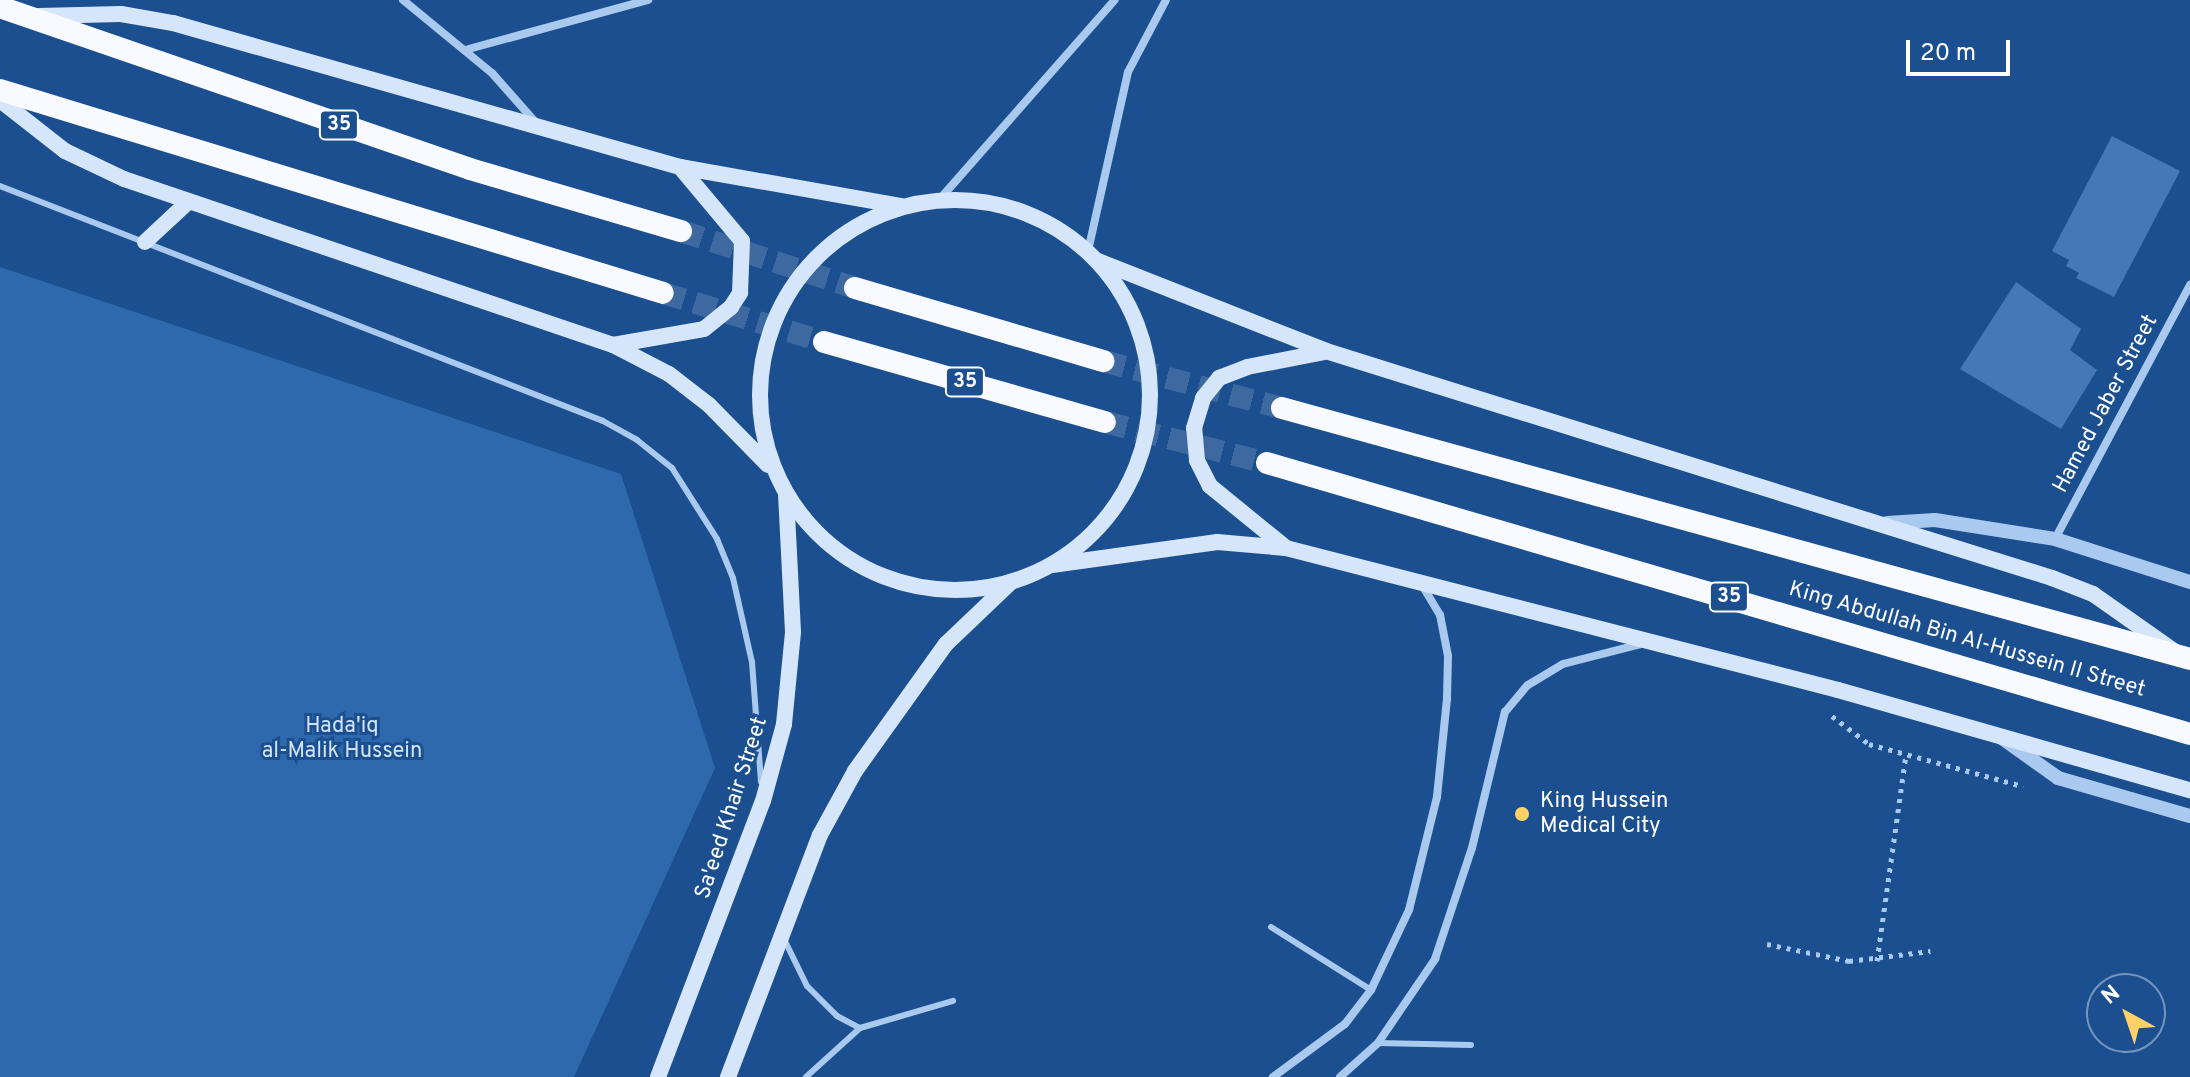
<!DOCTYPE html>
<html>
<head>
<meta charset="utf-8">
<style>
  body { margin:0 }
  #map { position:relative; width:2190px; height:1077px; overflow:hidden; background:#1b4f8f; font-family:Overpass,sans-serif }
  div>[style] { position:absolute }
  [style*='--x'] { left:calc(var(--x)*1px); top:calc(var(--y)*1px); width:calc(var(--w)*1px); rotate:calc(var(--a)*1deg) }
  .green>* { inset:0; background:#2e69ad }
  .building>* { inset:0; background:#4478b7 }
  .trunk-tunnel>* { height:22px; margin-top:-11px; transform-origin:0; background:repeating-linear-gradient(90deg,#3d69a0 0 22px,transparent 0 33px) }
  .path>* { height:5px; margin-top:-2.5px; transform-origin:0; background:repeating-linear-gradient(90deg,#a9c9ee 0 4px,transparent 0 10px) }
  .service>* { height:6px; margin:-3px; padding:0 3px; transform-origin:3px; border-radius:3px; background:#a9c9ee }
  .minor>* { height:8px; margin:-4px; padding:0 4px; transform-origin:4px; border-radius:4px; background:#a9c9ee }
  .tertiary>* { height:14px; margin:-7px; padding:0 7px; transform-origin:7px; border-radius:7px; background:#a9c9ee }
  .secondary>* { height:16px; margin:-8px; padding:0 8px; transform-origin:8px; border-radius:8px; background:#d6e6fa }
  .secondary>.ring { margin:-8px; padding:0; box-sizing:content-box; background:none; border:16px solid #d6e6fa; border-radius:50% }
  .trunk>* { height:22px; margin:-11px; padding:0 11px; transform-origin:11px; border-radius:11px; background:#f8faff }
  .dots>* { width:22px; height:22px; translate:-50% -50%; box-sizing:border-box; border:4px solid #1b4f8f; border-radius:50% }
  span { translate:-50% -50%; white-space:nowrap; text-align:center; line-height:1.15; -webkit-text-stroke:6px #1b4f8f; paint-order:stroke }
  .shield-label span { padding:2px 6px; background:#1b4f8f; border:2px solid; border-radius:6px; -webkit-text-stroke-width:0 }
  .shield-label { font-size:20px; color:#fff; font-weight:700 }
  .street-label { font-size:22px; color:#fff }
  .park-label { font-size:22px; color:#cfe3fa }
  .poi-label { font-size:22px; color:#fff }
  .left { translate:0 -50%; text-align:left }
  .north { position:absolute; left:2086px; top:973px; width:80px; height:80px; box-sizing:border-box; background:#1b4f8f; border:2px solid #7695bc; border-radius:50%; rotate:320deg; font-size:22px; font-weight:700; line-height:32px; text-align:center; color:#fff }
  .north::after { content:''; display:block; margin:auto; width:28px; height:36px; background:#ffd166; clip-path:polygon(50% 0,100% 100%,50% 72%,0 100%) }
  .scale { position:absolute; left:1906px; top:40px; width:104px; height:36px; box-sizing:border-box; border:4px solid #fff; border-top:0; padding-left:10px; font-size:24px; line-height:28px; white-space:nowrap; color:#fff; -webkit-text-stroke:6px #1b4f8f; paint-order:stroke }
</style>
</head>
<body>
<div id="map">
  <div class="green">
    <div style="clip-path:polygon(0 267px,621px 474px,715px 768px,574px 1077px,0 1077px)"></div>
  </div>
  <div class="building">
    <div style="clip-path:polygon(2112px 136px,2180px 171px,2114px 297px,2076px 278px,2079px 273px,2066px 266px,2069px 260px,2052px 251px)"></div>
    <div style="clip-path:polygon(2016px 282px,2081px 329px,2070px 350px,2097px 370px,2061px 429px,1960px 369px)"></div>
  </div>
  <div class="trunk-tunnel">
    <div style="--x:681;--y:231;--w:183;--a:18.1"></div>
    <div style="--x:663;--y:293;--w:168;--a:16.9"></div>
    <div style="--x:1103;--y:361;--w:185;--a:14.7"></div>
    <div style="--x:1105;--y:422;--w:167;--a:14.2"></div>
  </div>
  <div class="path">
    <div style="--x:1832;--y:716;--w:46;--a:37.1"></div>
    <div style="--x:1869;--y:744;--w:160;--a:15.3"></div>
    <div style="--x:1767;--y:944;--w:84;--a:11.7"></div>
    <div style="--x:1849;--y:961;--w:82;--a:-7"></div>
    <div style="--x:1877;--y:961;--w:209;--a:-82"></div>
  </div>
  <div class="service">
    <div style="--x:0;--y:186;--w:647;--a:21.29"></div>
    <div style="--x:603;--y:421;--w:39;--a:29"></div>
    <div style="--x:637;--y:440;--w:45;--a:38.7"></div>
    <div style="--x:672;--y:468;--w:84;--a:57.6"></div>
    <div style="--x:717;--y:539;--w:42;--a:67.7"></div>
    <div style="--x:733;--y:578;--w:86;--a:77.3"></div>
    <div style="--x:752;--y:662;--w:120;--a:85.7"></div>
    <div style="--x:1271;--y:927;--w:118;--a:32.2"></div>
    <div style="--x:784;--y:939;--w:52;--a:63.9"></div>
    <div style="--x:807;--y:986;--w:42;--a:45"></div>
    <div style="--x:837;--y:1016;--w:26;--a:28"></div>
    <div style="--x:1378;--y:1043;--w:93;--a:1.2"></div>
    <div style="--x:806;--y:1077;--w:73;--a:-42.2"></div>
    <div style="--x:860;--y:1028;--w:97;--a:-16.2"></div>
  </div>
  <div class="minor">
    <div style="--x:403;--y:0;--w:115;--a:39.4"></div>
    <div style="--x:492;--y:73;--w:68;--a:48.6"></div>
    <div style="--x:465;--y:50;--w:190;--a:-15.3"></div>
    <div style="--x:939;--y:200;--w:266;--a:-48.7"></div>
    <div style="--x:1088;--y:251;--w:183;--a:-77.4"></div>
    <div style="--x:1128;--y:72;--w:81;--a:-62.2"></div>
    <div style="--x:2055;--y:539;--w:288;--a:-62"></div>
    <div style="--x:1273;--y:1077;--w:89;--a:-36.4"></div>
    <div style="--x:1345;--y:1024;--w:43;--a:-52.6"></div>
    <div style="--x:1371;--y:990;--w:89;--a:-64.6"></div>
    <div style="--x:1409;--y:910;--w:116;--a:-76.1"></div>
    <div style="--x:1437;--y:797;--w:99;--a:-84.2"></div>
    <div style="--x:1447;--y:699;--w:43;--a:-88.7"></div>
    <div style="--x:1448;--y:656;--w:42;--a:-101"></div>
    <div style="--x:1440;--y:615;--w:35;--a:-121"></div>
    <div style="--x:1340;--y:1077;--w:51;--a:-41.8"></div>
    <div style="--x:1378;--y:1043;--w:102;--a:-55.8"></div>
    <div style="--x:1435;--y:959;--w:117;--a:-71.6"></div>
    <div style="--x:1472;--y:848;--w:140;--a:-76.4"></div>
    <div style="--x:1505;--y:712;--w:35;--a:-50"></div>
    <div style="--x:1528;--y:685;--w:41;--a:-31"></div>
    <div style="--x:1563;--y:664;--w:81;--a:-14.4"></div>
  </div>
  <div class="tertiary">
    <div style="--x:1887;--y:523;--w:48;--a:-3.6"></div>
    <div style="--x:1935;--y:520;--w:121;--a:9"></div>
    <div style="--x:2055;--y:539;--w:142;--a:17.7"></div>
    <div style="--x:2002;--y:738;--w:69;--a:35.5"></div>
    <div style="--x:2058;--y:778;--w:137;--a:16.1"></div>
  </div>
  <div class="secondary">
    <div style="--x:38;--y:16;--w:83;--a:-1.4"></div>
    <div style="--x:121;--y:14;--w:53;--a:9.8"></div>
    <div style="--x:173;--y:23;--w:527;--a:15.86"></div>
    <div style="--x:680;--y:167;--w:225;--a:10"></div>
    <div style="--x:0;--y:100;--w:83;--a:38.1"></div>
    <div style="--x:65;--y:151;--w:65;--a:25.4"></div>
    <div style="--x:124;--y:179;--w:516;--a:18.75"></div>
    <div style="--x:613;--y:345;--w:63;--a:27.4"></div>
    <div style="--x:669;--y:374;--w:51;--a:37.8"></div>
    <div style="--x:709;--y:405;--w:84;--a:45.5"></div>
    <div class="ring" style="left:760px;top:200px;width:374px;height:374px"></div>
    <div style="--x:145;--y:242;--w:57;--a:-42.9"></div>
    <div style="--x:1098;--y:261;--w:245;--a:21.5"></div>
    <div style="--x:1326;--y:351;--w:761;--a:17.36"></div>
    <div style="--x:2052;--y:578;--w:44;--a:21.3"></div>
    <div style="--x:2093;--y:594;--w:99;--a:35.1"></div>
    <div style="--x:613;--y:345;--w:92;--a:-10"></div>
    <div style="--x:704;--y:329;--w:35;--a:-39"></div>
    <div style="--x:731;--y:307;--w:17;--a:-57"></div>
    <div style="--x:740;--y:293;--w:52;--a:-87.8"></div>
    <div style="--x:742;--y:241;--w:97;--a:-130"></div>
    <div style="--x:1285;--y:547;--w:97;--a:-140.9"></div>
    <div style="--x:1210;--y:486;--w:29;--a:-117"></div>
    <div style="--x:1197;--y:460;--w:32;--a:-95"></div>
    <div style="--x:1194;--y:428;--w:31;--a:-73"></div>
    <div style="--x:1203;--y:398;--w:26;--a:-51"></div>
    <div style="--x:1219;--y:378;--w:30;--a:-21"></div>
    <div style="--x:1247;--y:367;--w:78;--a:-11"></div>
    <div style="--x:1052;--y:565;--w:167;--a:-7.9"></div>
    <div style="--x:1217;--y:542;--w:69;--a:5"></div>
    <div style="--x:1286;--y:548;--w:570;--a:14.43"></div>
    <div style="--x:1838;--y:690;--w:366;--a:15.9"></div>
    <div style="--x:658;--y:1077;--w:295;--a:-69.2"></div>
    <div style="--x:763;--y:801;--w:80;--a:-74.7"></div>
    <div style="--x:784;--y:724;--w:92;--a:-84.4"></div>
    <div style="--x:793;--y:632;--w:137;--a:-92.9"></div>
    <div style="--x:728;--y:1077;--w:259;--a:-69.2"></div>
    <div style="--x:820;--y:835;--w:73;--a:-61.3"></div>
    <div style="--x:855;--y:771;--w:156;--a:-54.4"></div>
    <div style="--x:946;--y:644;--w:88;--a:-43.6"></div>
  </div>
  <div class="trunk">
    <div style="--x:0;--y:7;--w:497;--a:19"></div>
    <div style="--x:470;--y:169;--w:220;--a:16.4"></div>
    <div style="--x:0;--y:90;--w:693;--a:17.02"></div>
    <div style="--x:855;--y:288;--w:259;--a:16.4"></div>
    <div style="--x:824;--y:342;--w:292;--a:15.9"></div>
    <div style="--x:1282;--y:408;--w:942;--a:15.45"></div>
    <div style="--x:1267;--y:463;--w:962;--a:16.36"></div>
  </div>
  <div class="dots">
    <div style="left:1522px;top:814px;background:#ffd166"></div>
  </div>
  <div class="shield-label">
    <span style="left:339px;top:125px">35</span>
    <span style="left:965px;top:382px">35</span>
    <span style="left:1729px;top:597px">35</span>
  </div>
  <div class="street-label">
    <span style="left:2106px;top:404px;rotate:-62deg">Hamed Jaber Street</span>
    <span style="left:1967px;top:640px;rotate:16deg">King Abdullah Bin Al-Hussein II Street</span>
    <span style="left:732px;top:808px;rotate:-72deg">Sa'eed Khair Street</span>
  </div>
  <div class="park-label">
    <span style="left:342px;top:739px">Hada'iq<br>al-Malik Hussein</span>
  </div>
  <div class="poi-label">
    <span class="left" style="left:1540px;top:814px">King Hussein<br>Medical City</span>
  </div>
  <div class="north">N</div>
  <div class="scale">20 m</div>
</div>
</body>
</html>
